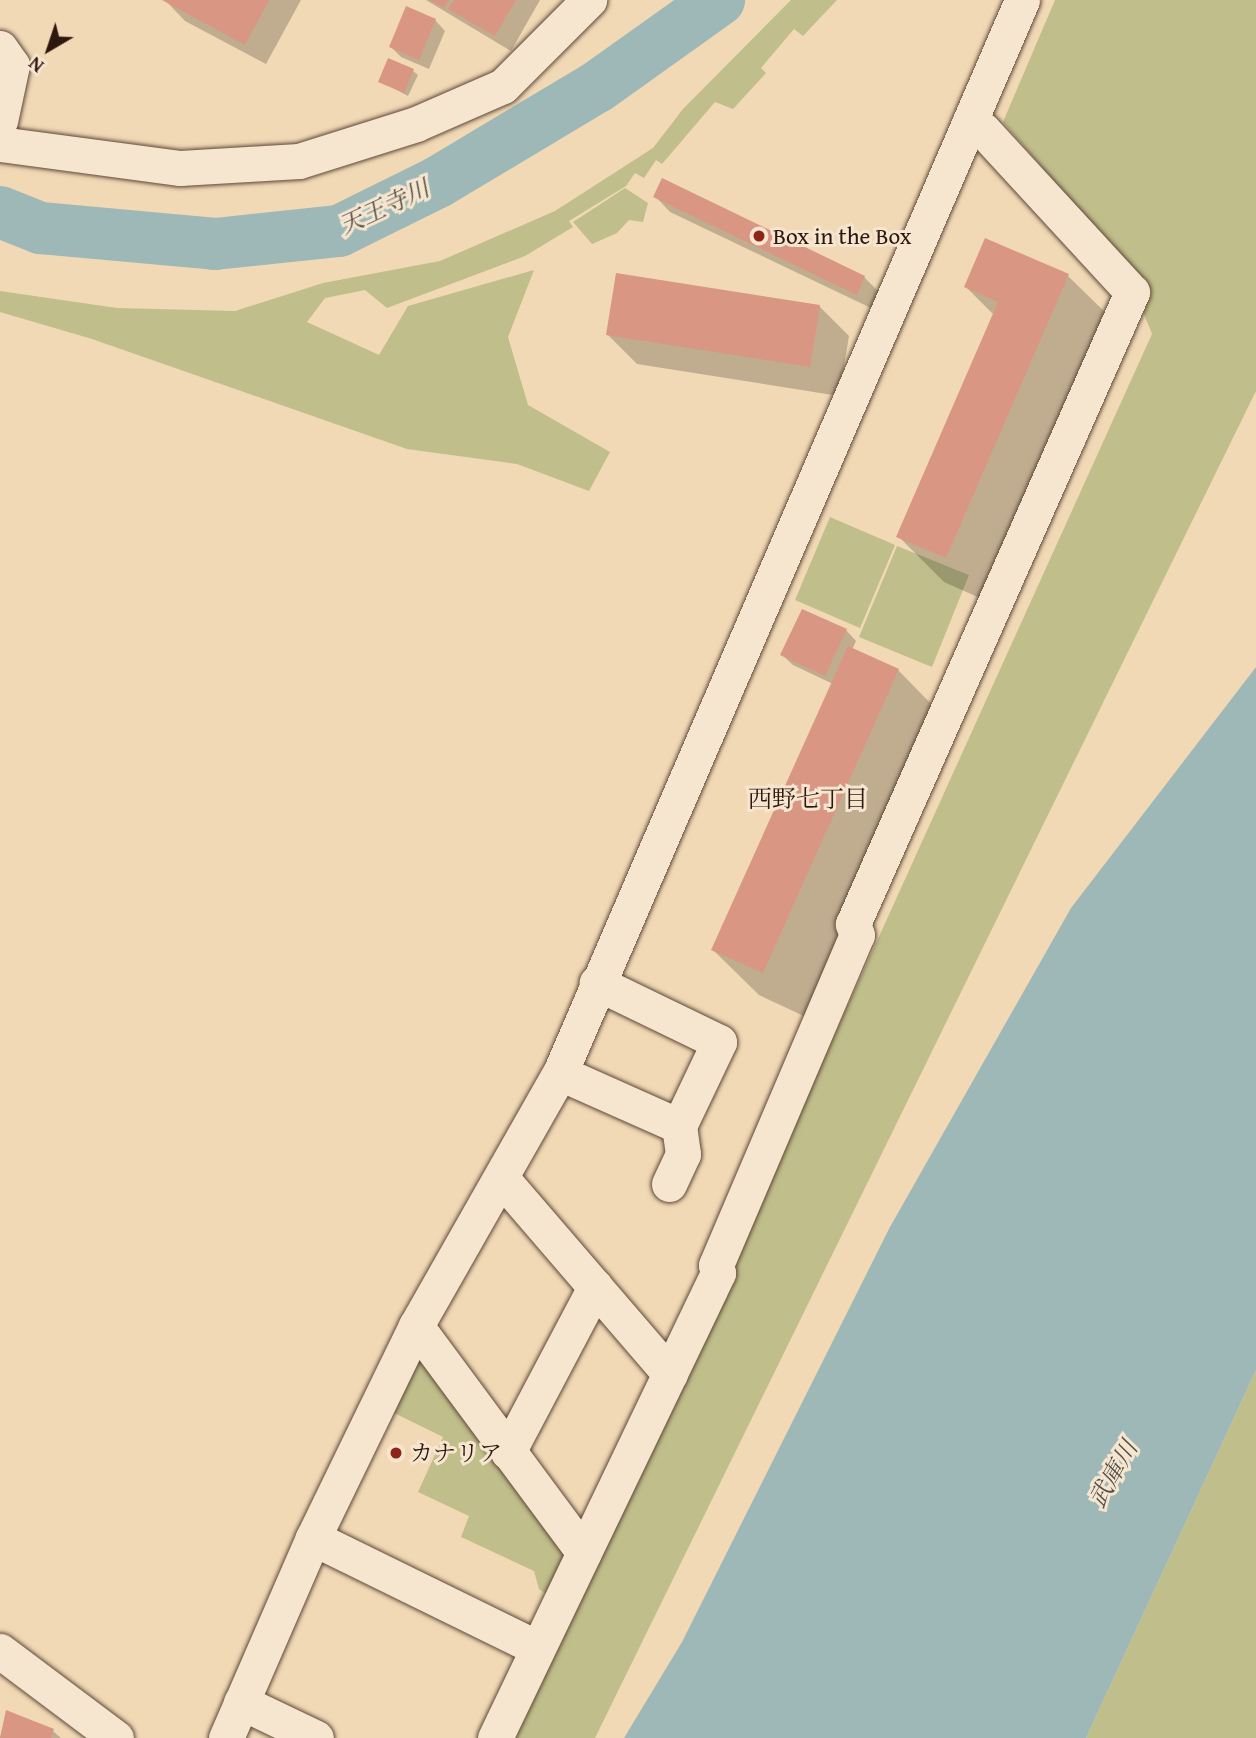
<!DOCTYPE html>
<html>
<head>
<meta charset="utf-8">
<style>
  body { margin:0 }
  #map { position:relative; width:1256px; height:1738px; overflow:hidden; background:#f1d9b5; font-family:"Gentium Book Plus","Noto Serif JP",serif }
  div>[style] { position:absolute }
  [style*='--x'] { left:calc(var(--x)*1px); top:calc(var(--y)*1px); width:calc(var(--w)*1px); rotate:calc(var(--a)*1deg) }
  .green>* { inset:0; background:#c0be8a }
  .water>* { inset:0; background:#9eb8b7 }
  .shadow>* { inset:0; background:#0003 }
  .river>* { height:52px; margin:-26px; padding:0 26px; transform-origin:26px; border-radius:26px; background:#9eb8b7 }
  .building>* { inset:0; background:#d99683 }
  .roads { filter:drop-shadow(0 0 2px #5e4839) drop-shadow(0 0 2px #5e4839) }
  .minor>* { height:35px; margin:-17.5px; padding:0 17.5px; transform-origin:17.5px; border-radius:17.5px; background:#f6e6cf }
  .dots>* { width:19px; height:19px; translate:-50% -50%; box-sizing:border-box; border:4px solid #f6e6cf; border-radius:50% }
  span { translate:-50% -50%; white-space:nowrap; text-align:center; line-height:1.15; -webkit-text-stroke:6px #f6e6cf; paint-order:stroke }
  .poi-label { font-size:23px; color:#2d1810 }
  .left { translate:0 -50%; text-align:left }
  .water-label { font-size:24px; color:#55504a; font-style:italic }
  .neighbourhood-label { font-size:24px; color:#2d1810 }
  .north { position:absolute; left:14px; top:14px; width:70px; height:70px; -webkit-text-stroke:5px #f6e6cf; paint-order:stroke; rotate:219deg; font-size:19px; font-weight:700; line-height:28px; text-align:center; color:#2d1810 }
  .north::after { content:''; display:block; margin:auto; width:24px; height:32px; background:#2d1810; clip-path:polygon(50% 0,100% 100%,50% 72%,0 100%) }
</style>
</head>
<body>
<div id="map">
  <div class="green">
    <div style="clip-path:polygon(791px 0,837px 0,803px 36px,794px 29px,761px 68px,766px 73px,733px 109px,715px 102px,662px 164px,656px 160px,644px 178px,635px 173px,626px 186px,569px 221px,573px 227px,525px 256px,387px 308px,365px 290px,325px 298px,307px 322px,379px 355px,408px 306px,534px 270px,508px 337px,528px 405px,610px 452px,589px 491px,517px 464px,407px 449px,92px 339px,0 312px,0 291px,117px 308px,235px 311px,323px 283px,440px 261px,555px 211px,653px 148px,683px 109px)"></div>
    <div style="clip-path:polygon(1055px 0,1256px 0,1256px 391px,595px 1738px,516px 1738px,1152px 334px,1122px 260px,1003px 122px)"></div>
    <div style="clip-path:polygon(625px 188px,648px 203px,643px 222px,629px 220px,617px 233px,592px 244px,573px 222px)"></div>
    <div style="clip-path:polygon(830px 517px,895px 545px,860px 628px,795px 600px)"></div>
    <div style="clip-path:polygon(897px 546px,969px 575px,932px 667px,859px 637px)"></div>
    <div style="clip-path:polygon(414px 1351px,572px 1562px,554px 1599px,539px 1589px,534px 1571px,461px 1537px,469px 1516px,418px 1492px,443px 1437px,384px 1408px)"></div>
    <div style="clip-path:polygon(1256px 1370px,1256px 1738px,1086px 1738px)"></div>
  </div>
  <div class="water">
    <div style="clip-path:polygon(1256px 667px,1256px 1370px,1086px 1738px,624px 1738px,682px 1642px,890px 1227px,1071px 908px)"></div>
  </div>
  <div class="shadow">
    <div style="clip-path:polygon(165px 0,301px 0,266px 64px,185px 21px)"></div>
    <div style="clip-path:polygon(426px 0,540px 0,511px 51px)"></div>
    <div style="clip-path:polygon(435px 20px,445px 31px,429px 69px,401px 57px,391px 47px)"></div>
    <div style="clip-path:polygon(413px 71px,418px 75px,408px 96px,380px 81px)"></div>
    <div style="clip-path:polygon(655px 196px,864px 277px,880px 293px,873px 309px,670px 212px)"></div>
    <div style="clip-path:polygon(1068px 276px,1114px 321px,991px 603px,944px 582px,898px 536px,994px 315px,966px 287px)"></div>
    <div style="clip-path:polygon(819px 306px,849px 336px,839px 396px,637px 364px,608px 335px)"></div>
    <div style="clip-path:polygon(846px 630px,856px 641px,852px 650px,898px 670px,943px 716px,808px 1018px,759px 995px,713px 950px,833px 684px,793px 665px,782px 655px)"></div>
    <div style="clip-path:polygon(7px 1712px,53px 1731px,61px 1738px,0 1738px)"></div>
  </div>
  <div class="river">
    <div style="--x:0;--y:212;--w:43;--a:21.8"></div>
    <div style="--x:40;--y:228;--w:176;--a:5.2"></div>
    <div style="--x:215;--y:244;--w:125;--a:-6"></div>
    <div style="--x:339;--y:231;--w:110;--a:-26.3"></div>
    <div style="--x:438;--y:182;--w:185;--a:-30.9"></div>
    <div style="--x:597;--y:87;--w:150;--a:-35.5"></div>
  </div>
  <div class="building">
    <div style="clip-path:polygon(162px 0,269px 0,245px 45px)"></div>
    <div style="clip-path:polygon(430px 0,449px 0,444px 8px)"></div>
    <div style="clip-path:polygon(454px 0,516px 0,495px 36px,448px 9px)"></div>
    <div style="clip-path:polygon(406px 6px,436px 19px,419px 60px,389px 47px)"></div>
    <div style="clip-path:polygon(388px 58px,414px 69px,404px 93px,378px 82px)"></div>
    <div style="clip-path:polygon(662px 178px,865px 276px,857px 295px,653px 197px)"></div>
    <div style="clip-path:polygon(985px 238px,1069px 274px,946px 558px,896px 537px,998px 302px,964px 287px)"></div>
    <div style="clip-path:polygon(616px 273px,820px 305px,810px 367px,606px 335px)"></div>
    <div style="clip-path:polygon(802px 609px,847px 629px,825px 676px,780px 655px)"></div>
    <div style="clip-path:polygon(848px 646px,899px 669px,763px 973px,711px 950px)"></div>
    <div style="clip-path:polygon(6px 1710px,54px 1729px,51px 1738px,0 1738px)"></div>
  </div>
  <div class="roads">
    <div class="minor">
      <div style="--x:0;--y:48;--w:21;--a:55"></div>
      <div style="--x:12;--y:65;--w:57;--a:102.1"></div>
      <div style="--x:0;--y:144;--w:182;--a:7.6"></div>
      <div style="--x:180;--y:168;--w:119;--a:-3.4"></div>
      <div style="--x:299;--y:161;--w:123;--a:-17.5"></div>
      <div style="--x:416;--y:124;--w:95;--a:-23.6"></div>
      <div style="--x:503;--y:86;--w:122;--a:-45"></div>
      <div style="--x:560;--y:1073;--w:130;--a:24"></div>
      <div style="--x:679;--y:1126;--w:93;--a:-64.5"></div>
      <div style="--x:719;--y:1042;--w:136;--a:-154.2"></div>
      <div style="--x:503;--y:1180;--w:256;--a:49.3"></div>
      <div style="--x:669;--y:1184;--w:33;--a:-65"></div>
      <div style="--x:683;--y:1154;--w:28;--a:-98"></div>
      <div style="--x:416;--y:1326;--w:282;--a:53.5"></div>
      <div style="--x:508;--y:1452;--w:187;--a:-62.2"></div>
      <div style="--x:313;--y:1538;--w:250;--a:26.1"></div>
      <div style="--x:0;--y:1651;--w:145;--a:36.9"></div>
      <div style="--x:241;--y:1702;--w:83;--a:25.6"></div>
      <div style="--x:226;--y:1738;--w:218;--a:-66.5"></div>
      <div style="--x:313;--y:1538;--w:236;--a:-64.1"></div>
      <div style="--x:416;--y:1326;--w:291;--a:-60.4"></div>
      <div style="--x:560;--y:1073;--w:1168;--a:-66.7"></div>
      <div style="--x:495;--y:1738;--w:516;--a:-64.38"></div>
      <div style="--x:718;--y:1273;--w:8;--a:-104"></div>
      <div style="--x:716;--y:1265;--w:359;--a:-66.9"></div>
      <div style="--x:857;--y:935;--w:12;--a:-110"></div>
      <div style="--x:853;--y:924;--w:691;--a:-66.18"></div>
      <div style="--x:1132;--y:292;--w:220;--a:-132.6"></div>
      <div style="--x:983;--y:130;--w:16;--a:-145"></div>
    </div>
  </div>
  <div class="dots">
    <div style="left:759px;top:236px;background:#8f2418"></div>
    <div style="left:396px;top:1453px;background:#8f2418"></div>
  </div>
  <div class="poi-label">
    <span class="left" style="left:773px;top:236px">Box in the Box</span>
    <span class="left" style="left:410px;top:1453px">カナリア</span>
  </div>
  <div class="water-label">
    <span style="left:384px;top:207px;rotate:-25deg">天王寺川</span>
    <span style="left:1113px;top:1474px;rotate:-60deg">武庫川</span>
  </div>
  <div class="neighbourhood-label">
    <span style="left:808px;top:799px">西野七丁目</span>
  </div>
  <div class="north">N</div>
</div>
</body>
</html>
